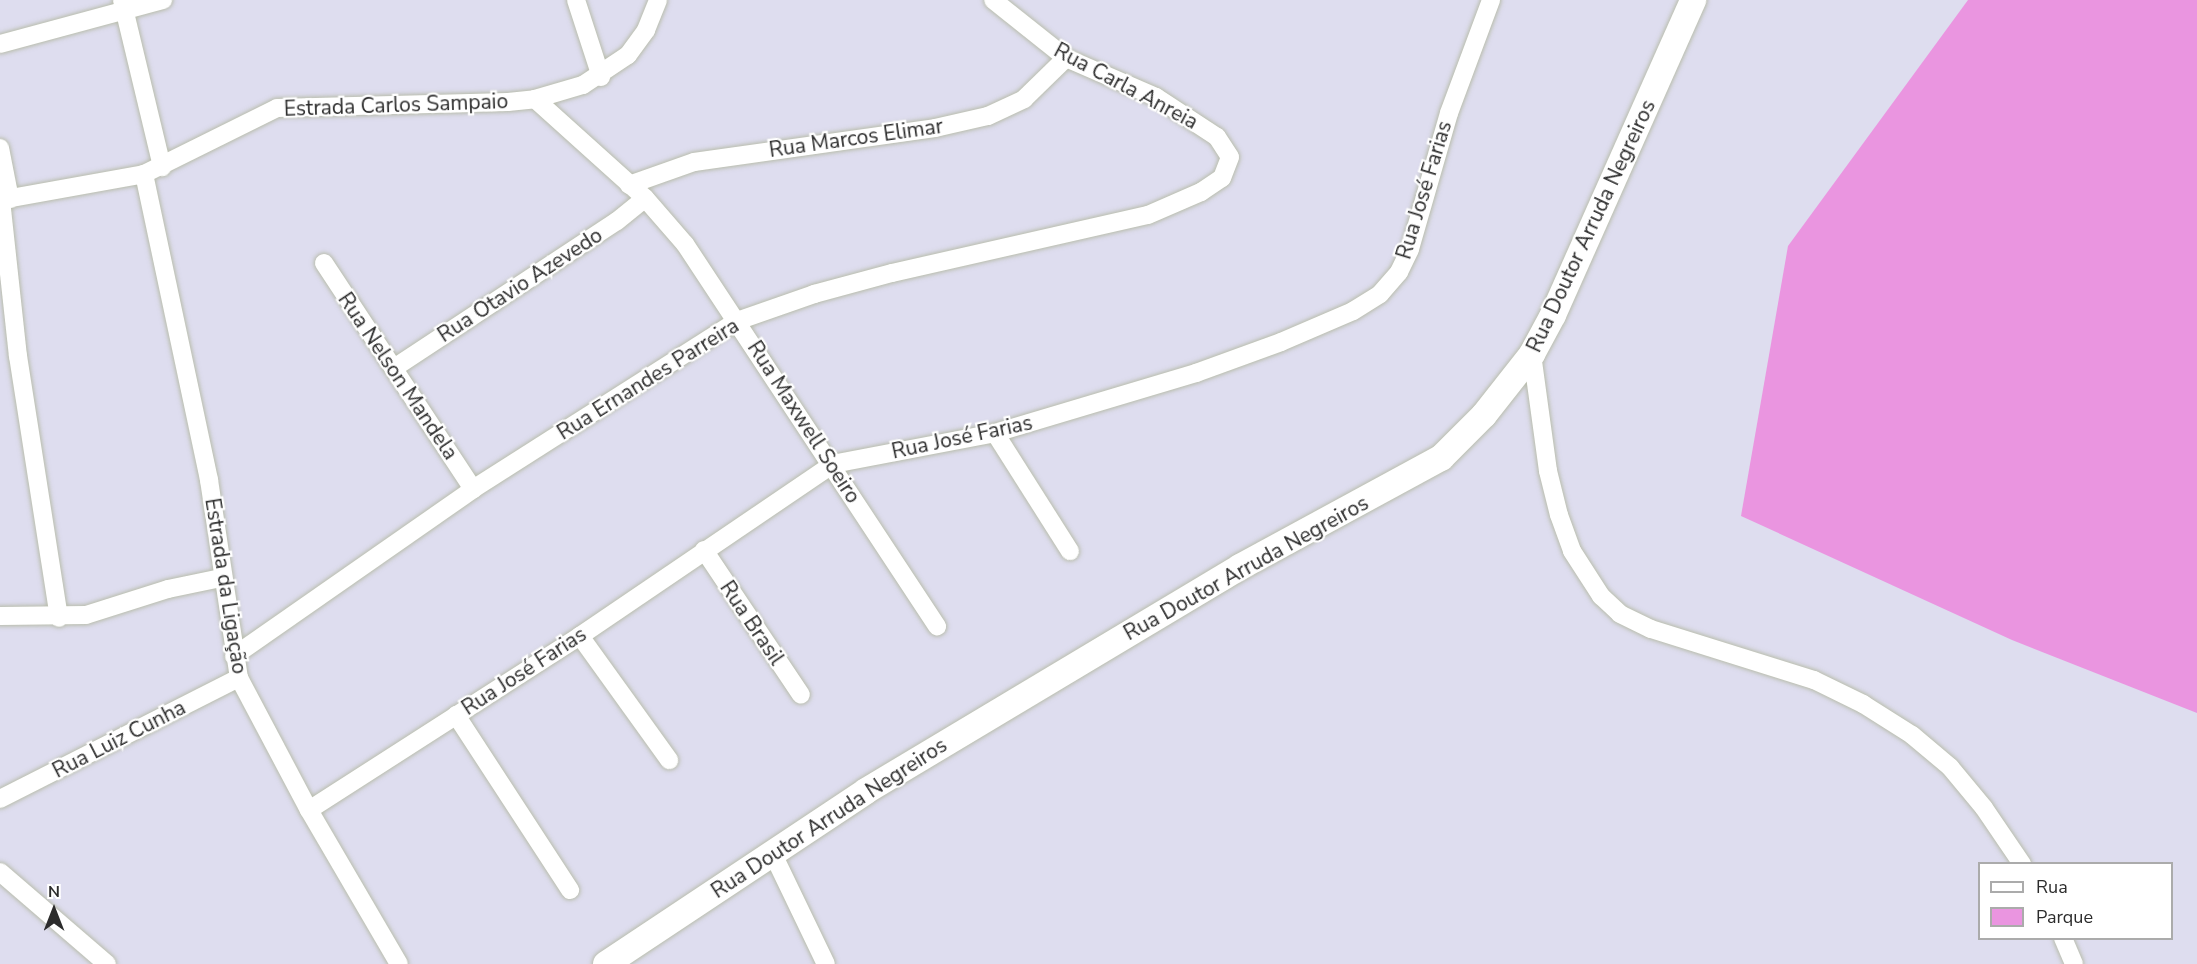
<!DOCTYPE html>
<html>
<head>
<meta charset="utf-8">
<style>
  body { margin:0 }
  #map { position:relative; width:2197px; height:964px; overflow:hidden; background:#deddef; font-family:"Nunito Sans",sans-serif }
  div>[style] { position:absolute }
  [style*='--x'] { left:calc(var(--x)*1px); top:calc(var(--y)*1px); width:calc(var(--w)*1px); rotate:calc(var(--a)*1deg) }
  .green>* { inset:0; background:#ea95e0 }
  .roads { filter:drop-shadow(0 0 2px #b9bdad) drop-shadow(0 0 2px #b9bdad) }
  .street>* { height:18px; margin:-9px; padding:0 9px; transform-origin:9px; border-radius:9px; background:#fff }
  .secondary>* { height:26px; margin:-13px; padding:0 13px; transform-origin:13px; border-radius:13px; background:#fff }
  span { translate:-50% -50%; white-space:nowrap; text-align:center; line-height:1.15; -webkit-text-stroke:4.5px #fff; paint-order:stroke }
  .street-label { font-size:21px; color:#2c2c2c }
  .legend { position:absolute; left:1978px; top:862px; width:195px; height:78px; box-sizing:border-box; background:#fff; border:2px solid #ababab; margin:0; padding:8px 10px; list-style:none; font-size:18px; color:#2c2c2c }
  .legend li { display:flex; align-items:center; gap:12px; height:30px }
  .legend b { width:30px; border:2px solid #ababab }
  .north { position:absolute; left:24px; top:880px; width:60px; height:60px; -webkit-text-stroke:4px #fff; paint-order:stroke; rotate:0deg; font-size:16px; font-weight:700; line-height:24px; text-align:center; color:#2c2c2c }
  .north::after { content:''; display:block; margin:auto; width:21px; height:27px; background:#2c2c2c; clip-path:polygon(50% 0,100% 100%,50% 72%,0 100%) }
</style>
</head>
<body>
<div id="map">
  <div class="green">
    <div style="clip-path:polygon(1968px 0,2197px 0,2197px 713px,2012px 640px,1741px 516px,1788px 246px)"></div>
  </div>
  <div class="roads">
    <div class="street">
      <div style="--x:122;--y:0;--w:172;--a:76.5"></div>
      <div style="--x:576;--y:0;--w:81;--a:72"></div>
      <div style="--x:0;--y:44;--w:169;--a:-15.1"></div>
      <div style="--x:535;--y:99;--w:148;--a:42"></div>
      <div style="--x:645;--y:198;--w:61;--a:49"></div>
      <div style="--x:685;--y:244;--w:458;--a:56.6"></div>
      <div style="--x:0;--y:148;--w:52;--a:78.9"></div>
      <div style="--x:144;--y:174;--w:313;--a:78"></div>
      <div style="--x:209;--y:480;--w:200;--a:81.4"></div>
      <div style="--x:239;--y:678;--w:149;--a:62.1"></div>
      <div style="--x:309;--y:810;--w:178;--a:59.7"></div>
      <div style="--x:629;--y:185;--w:69;--a:-19.5"></div>
      <div style="--x:694;--y:162;--w:243;--a:-8"></div>
      <div style="--x:935;--y:128;--w:54;--a:-12.8"></div>
      <div style="--x:988;--y:116;--w:40;--a:-25"></div>
      <div style="--x:1024;--y:99;--w:59;--a:-44.3"></div>
      <div style="--x:0;--y:200;--w:146;--a:-10.2"></div>
      <div style="--x:144;--y:174;--w:148;--a:-26.4"></div>
      <div style="--x:277;--y:108;--w:231;--a:-1.5"></div>
      <div style="--x:508;--y:102;--w:27;--a:-6"></div>
      <div style="--x:535;--y:99;--w:50;--a:-16.3"></div>
      <div style="--x:583;--y:85;--w:54;--a:-33.7"></div>
      <div style="--x:628;--y:55;--w:31;--a:-54"></div>
      <div style="--x:646;--y:30;--w:32;--a:-68"></div>
      <div style="--x:1;--y:200;--w:157;--a:83.8"></div>
      <div style="--x:18;--y:356;--w:265;--a:81.1"></div>
      <div style="--x:324;--y:263;--w:271;--a:56.6"></div>
      <div style="--x:1532;--y:354;--w:118;--a:82.2"></div>
      <div style="--x:1548;--y:471;--w:45;--a:76"></div>
      <div style="--x:1559;--y:515;--w:38;--a:70"></div>
      <div style="--x:1572;--y:551;--w:54;--a:57.2"></div>
      <div style="--x:1601;--y:596;--w:26;--a:43"></div>
      <div style="--x:1620;--y:614;--w:34;--a:26"></div>
      <div style="--x:1651;--y:629;--w:171;--a:17.4"></div>
      <div style="--x:1814;--y:680;--w:55;--a:26.1"></div>
      <div style="--x:1863;--y:704;--w:58;--a:32.3"></div>
      <div style="--x:1912;--y:735;--w:50;--a:40.1"></div>
      <div style="--x:1950;--y:767;--w:53;--a:50.3"></div>
      <div style="--x:1984;--y:808;--w:68;--a:55.8"></div>
      <div style="--x:394;--y:368;--w:267;--a:-33.4"></div>
      <div style="--x:617;--y:221;--w:36;--a:-39"></div>
      <div style="--x:995;--y:433;--w:140;--a:57.6"></div>
      <div style="--x:704;--y:550;--w:174;--a:56.2"></div>
      <div style="--x:0;--y:616;--w:86;--a:-0.7"></div>
      <div style="--x:86;--y:615;--w:86;--a:-17.6"></div>
      <div style="--x:168;--y:589;--w:54;--a:-11.7"></div>
      <div style="--x:580;--y:636;--w:153;--a:54.3"></div>
      <div style="--x:234;--y:656;--w:292;--a:-34.9"></div>
      <div style="--x:473;--y:489;--w:313;--a:-32.5"></div>
      <div style="--x:737;--y:321;--w:82;--a:-19.3"></div>
      <div style="--x:814;--y:294;--w:81;--a:-15.1"></div>
      <div style="--x:892;--y:273;--w:262;--a:-12.8"></div>
      <div style="--x:1148;--y:215;--w:58;--a:-23.5"></div>
      <div style="--x:1201;--y:192;--w:25;--a:-34"></div>
      <div style="--x:1222;--y:178;--w:22;--a:-69"></div>
      <div style="--x:1230;--y:157;--w:24;--a:-123"></div>
      <div style="--x:1217;--y:137;--w:73;--a:-146.7"></div>
      <div style="--x:1156;--y:97;--w:98;--a:-156.6"></div>
      <div style="--x:1066;--y:58;--w:93;--a:-141.5"></div>
      <div style="--x:456;--y:715;--w:209;--a:56.9"></div>
      <div style="--x:0;--y:799;--w:268;--a:-26.9"></div>
      <div style="--x:309;--y:810;--w:322;--a:-32.7"></div>
      <div style="--x:580;--y:636;--w:306;--a:-34.2"></div>
      <div style="--x:833;--y:464;--w:165;--a:-10.8"></div>
      <div style="--x:995;--y:433;--w:210;--a:-16.6"></div>
      <div style="--x:1196;--y:373;--w:90;--a:-20"></div>
      <div style="--x:1281;--y:342;--w:78;--a:-23.3"></div>
      <div style="--x:1353;--y:311;--w:32;--a:-32"></div>
      <div style="--x:1380;--y:294;--w:29;--a:-49"></div>
      <div style="--x:1399;--y:272;--w:25;--a:-64"></div>
      <div style="--x:1410;--y:249;--w:141;--a:-74"></div>
      <div style="--x:1449;--y:113;--w:121;--a:-69.6"></div>
      <div style="--x:772;--y:852;--w:124;--a:64.3"></div>
      <div style="--x:0;--y:872;--w:141;--a:40.7"></div>
      <div style="--x:2063;--y:938;--w:28;--a:67"></div>
    </div>
    <div class="secondary">
      <div style="--x:606;--y:964;--w:312;--a:-33.6"></div>
      <div style="--x:866;--y:791;--w:436;--a:-30.9"></div>
      <div style="--x:1240;--y:567;--w:229;--a:-28.5"></div>
      <div style="--x:1441;--y:458;--w:61;--a:-45"></div>
      <div style="--x:1484;--y:415;--w:78;--a:-51.8"></div>
      <div style="--x:1532;--y:354;--w:44;--a:-61.7"></div>
      <div style="--x:1553;--y:315;--w:345;--a:-66"></div>
    </div>
  </div>
  <div class="street-label">
    <span style="left:1126px;top:86px;rotate:28deg">Rua Carla Anreia</span>
    <span style="left:396px;top:105px;rotate:-2deg">Estrada Carlos Sampaio</span>
    <span style="left:856px;top:138px;rotate:-8deg">Rua Marcos Elimar</span>
    <span style="left:1424px;top:190px;rotate:-73deg">Rua José Farias</span>
    <span style="left:1591px;top:226px;rotate:-65deg">Rua Doutor Arruda Negreiros</span>
    <span style="left:520px;top:285px;rotate:-33deg">Rua Otavio Azevedo</span>
    <span style="left:398px;top:376px;rotate:56deg">Rua Nelson Mandela</span>
    <span style="left:648px;top:379px;rotate:-32deg">Rua Ernandes Parreira</span>
    <span style="left:804px;top:422px;rotate:57deg">Rua Maxwell Soeiro</span>
    <span style="left:962px;top:437px;rotate:-12deg">Rua José Farias</span>
    <span style="left:1246px;top:568px;rotate:-29deg">Rua Doutor Arruda Negreiros</span>
    <span style="left:226px;top:586px;rotate:81deg">Estrada da Ligação</span>
    <span style="left:752px;top:623px;rotate:56deg">Rua Brasil</span>
    <span style="left:524px;top:671px;rotate:-33deg">Rua José Farias</span>
    <span style="left:119px;top:739px;rotate:-27deg">Rua Luiz Cunha</span>
    <span style="left:829px;top:818px;rotate:-33deg">Rua Doutor Arruda Negreiros</span>
  </div>
  <ul class="legend">
  <li><b style="height:8px;background:#fff"></b>Rua</li>
  <li><b style="height:16px;background:#ea95e0"></b>Parque</li>
  </ul>
  <div class="north">N</div>
</div>
</body>
</html>
